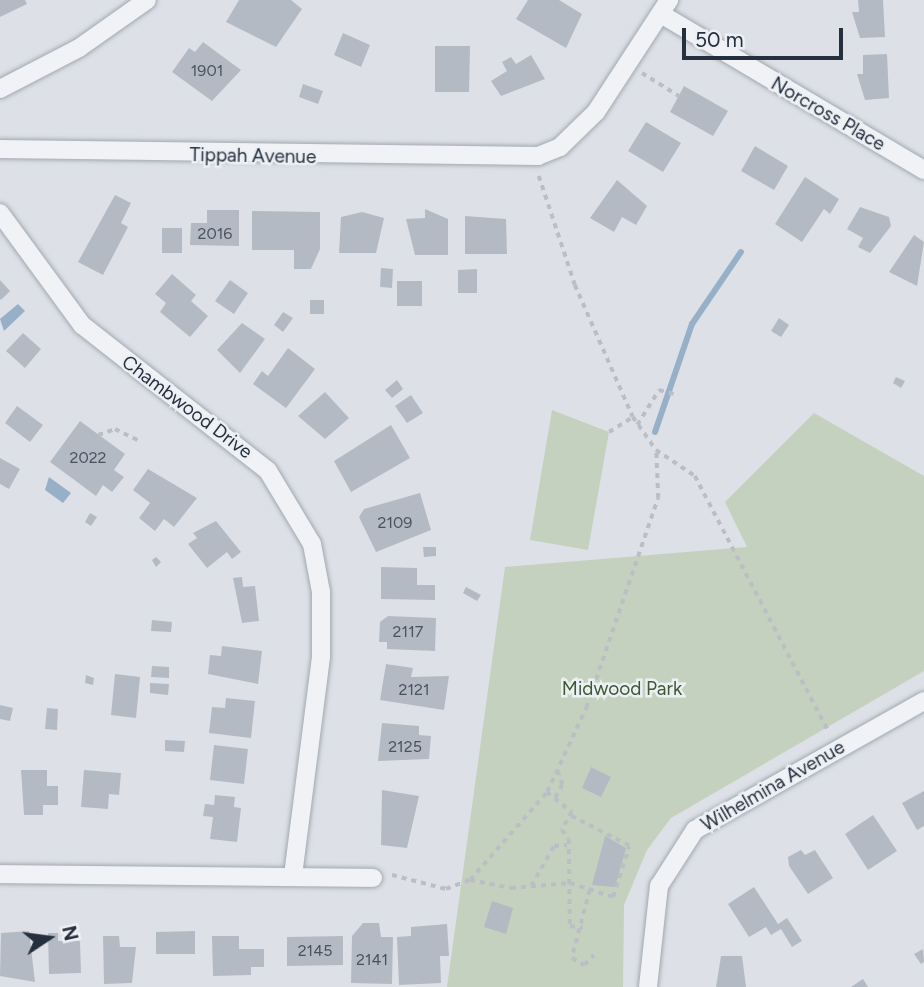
<!DOCTYPE html>
<html>
<head>
<meta charset="utf-8">
<style>
  body { margin:0 }
  #map { position:relative; width:924px; height:987px; overflow:hidden; background:#dde1e7; font-family:Figtree,sans-serif }
  div>[style] { position:absolute }
  [style*='--x'] { left:calc(var(--x)*1px); top:calc(var(--y)*1px); width:calc(var(--w)*1px); rotate:calc(var(--a)*1deg) }
  .green>* { inset:0; background:#c3d1be }
  .water>* { inset:0; background:#97b0c8 }
  .stream>* { height:6px; margin:-3px; padding:0 3px; transform-origin:3px; border-radius:3px; background:#97b0c8 }
  .building>* { inset:0; background:#b4bac4 }
  .path>* { height:3.5px; margin-top:-1.75px; transform-origin:0; background:repeating-linear-gradient(90deg,#bbbfc5 0 5px,transparent 0 10px) }
  .roads { filter:drop-shadow(0 0 2px #a2a8b1) drop-shadow(0 0 2px #a2a8b1) }
  .street>* { height:18px; margin:-9px; padding:0 9px; transform-origin:9px; border-radius:9px; background:#f0f2f5 }
  span { translate:-50% -50%; white-space:nowrap; text-align:center; line-height:1.15; -webkit-text-stroke:5px #ecf0f5; paint-order:stroke }
  .number-label { font-size:16px; color:#4a5260 }
  .number-label span { -webkit-text-stroke-width:0 }
  .street-label { font-size:19px; color:#262f3e }
  .park-label { font-size:19px; color:#3c5a34 }
  .north { position:absolute; left:14px; top:903px; width:70px; height:70px; -webkit-text-stroke:5px #ecf0f5; paint-order:stroke; rotate:77deg; font-size:19px; font-weight:700; line-height:28px; text-align:center; color:#262f3e }
  .north::after { content:''; display:block; margin:auto; width:24px; height:32px; background:#262f3e; clip-path:polygon(50% 0,100% 100%,50% 72%,0 100%) }
  .scale { position:absolute; left:682px; top:28px; width:161px; height:32px; box-sizing:border-box; border:4px solid #262f3e; border-top:0; padding-left:9px; font-size:21px; line-height:24px; white-space:nowrap; color:#262f3e; -webkit-text-stroke:5px #ecf0f5; paint-order:stroke }
</style>
</head>
<body>
<div id="map">
  <div class="green">
    <div style="clip-path:polygon(552px 410px,609px 432px,588px 550px,530px 540px)"></div>
    <div style="clip-path:polygon(814px 413px,924px 476px,924px 671px,671px 818px,647px 850px,624px 905px,623px 987px,447px 987px,505px 567px,747px 547px,725px 502px)"></div>
  </div>
  <div class="water">
    <div style="clip-path:polygon(18px 304px,25px 311px,4px 331px,0 319px)"></div>
    <div style="clip-path:polygon(49px 477px,71px 493px,63px 503px,45px 490px)"></div>
  </div>
  <div class="stream">
    <div style="--x:655;--y:432;--w:114;--a:-71.1"></div>
    <div style="--x:692;--y:324;--w:87;--a:-55.8"></div>
  </div>
  <div class="building">
    <div style="clip-path:polygon(0 0,25px 0,27px 4px,0 17px)"></div>
    <div style="clip-path:polygon(291px 0,302px 9px,276px 47px,226px 22px,239px 0)"></div>
    <div style="clip-path:polygon(528px 0,559px 0,582px 14px,566px 48px,516px 19px)"></div>
    <div style="clip-path:polygon(858px 0,883px 0,885px 37px,860px 38px,852px 12px,859px 12px)"></div>
    <div style="clip-path:polygon(343px 33px,370px 45px,361px 67px,334px 55px)"></div>
    <div style="clip-path:polygon(203px 42px,241px 70px,212px 101px,172px 72px,189px 48px,195px 52px)"></div>
    <div style="clip-path:polygon(435px 46px,470px 46px,469px 92px,435px 92px)"></div>
    <div style="clip-path:polygon(887px 54px,889px 98px,865px 100px,857px 74px,863px 74px,863px 55px)"></div>
    <div style="clip-path:polygon(531px 55px,545px 79px,501px 96px,491px 81px,507px 71px,502px 62px,511px 57px,516px 64px)"></div>
    <div style="clip-path:polygon(303px 84px,323px 91px,318px 104px,299px 97px)"></div>
    <div style="clip-path:polygon(684px 86px,728px 111px,713px 136px,670px 112px)"></div>
    <div style="clip-path:polygon(646px 122px,681px 143px,663px 172px,628px 151px)"></div>
    <div style="clip-path:polygon(755px 146px,788px 166px,774px 190px,741px 171px)"></div>
    <div style="clip-path:polygon(805px 177px,839px 199px,830px 214px,824px 209px,802px 242px,775px 224px)"></div>
    <div style="clip-path:polygon(617px 180px,647px 206px,636px 225px,622px 217px,614px 232px,590px 218px)"></div>
    <div style="clip-path:polygon(115px 195px,131px 203px,121px 223px,128px 227px,103px 275px,78px 262px)"></div>
    <div style="clip-path:polygon(860px 207px,889px 217px,891px 226px,870px 253px,858px 247px,863px 238px,847px 229px)"></div>
    <div style="clip-path:polygon(425px 209px,448px 219px,448px 255px,415px 255px,406px 219px,425px 218px)"></div>
    <div style="clip-path:polygon(207px 210px,239px 210px,239px 246px,190px 245px,191px 223px,207px 223px)"></div>
    <div style="clip-path:polygon(252px 211px,320px 212px,320px 249px,311px 269px,294px 269px,294px 250px,252px 250px)"></div>
    <div style="clip-path:polygon(362px 212px,384px 218px,376px 253px,339px 253px,341px 217px)"></div>
    <div style="clip-path:polygon(465px 216px,506px 219px,507px 254px,465px 254px)"></div>
    <div style="clip-path:polygon(162px 228px,182px 228px,182px 253px,162px 253px)"></div>
    <div style="clip-path:polygon(914px 235px,924px 242px,917px 286px,889px 272px)"></div>
    <div style="clip-path:polygon(381px 268px,393px 269px,392px 288px,380px 287px)"></div>
    <div style="clip-path:polygon(477px 269px,477px 293px,458px 293px,458px 270px)"></div>
    <div style="clip-path:polygon(172px 274px,196px 295px,191px 301px,208px 316px,190px 337px,160px 312px,166px 303px,155px 294px)"></div>
    <div style="clip-path:polygon(0 280px,10px 291px,1px 300px,0 299px)"></div>
    <div style="clip-path:polygon(230px 280px,248px 293px,234px 314px,215px 301px)"></div>
    <div style="clip-path:polygon(397px 281px,422px 281px,422px 306px,397px 306px)"></div>
    <div style="clip-path:polygon(310px 300px,324px 300px,324px 314px,310px 314px)"></div>
    <div style="clip-path:polygon(283px 312px,293px 318px,283px 332px,274px 325px)"></div>
    <div style="clip-path:polygon(779px 318px,789px 325px,781px 337px,771px 331px)"></div>
    <div style="clip-path:polygon(242px 323px,265px 339px,240px 373px,217px 350px)"></div>
    <div style="clip-path:polygon(23px 333px,41px 349px,25px 368px,6px 351px)"></div>
    <div style="clip-path:polygon(288px 348px,315px 369px,286px 408px,253px 384px,262px 371px,268px 376px)"></div>
    <div style="clip-path:polygon(896px 377px,905px 381px,901px 388px,893px 383px)"></div>
    <div style="clip-path:polygon(397px 380px,403px 389px,392px 398px,385px 390px)"></div>
    <div style="clip-path:polygon(325px 392px,349px 418px,325px 439px,298px 416px)"></div>
    <div style="clip-path:polygon(411px 395px,423px 413px,407px 423px,395px 406px)"></div>
    <div style="clip-path:polygon(17px 406px,43px 425px,30px 442px,5px 423px)"></div>
    <div style="clip-path:polygon(80px 421px,125px 454px,114px 470px,124px 477px,112px 492px,103px 485px,96px 496px,50px 462px)"></div>
    <div style="clip-path:polygon(391px 425px,410px 458px,351px 492px,334px 461px)"></div>
    <div style="clip-path:polygon(0 458px,20px 469px,9px 489px,0 484px)"></div>
    <div style="clip-path:polygon(148px 469px,197px 498px,174px 527px,164px 519px,155px 531px,139px 518px,150px 503px,133px 490px)"></div>
    <div style="clip-path:polygon(420px 493px,431px 530px,376px 552px,359px 517px,364px 509px)"></div>
    <div style="clip-path:polygon(90px 513px,97px 517px,91px 526px,85px 522px)"></div>
    <div style="clip-path:polygon(216px 521px,241px 552px,232px 559px,227px 552px,207px 568px,188px 544px,197px 538px,193px 533px)"></div>
    <div style="clip-path:polygon(423px 547px,436px 547px,436px 556px,424px 557px)"></div>
    <div style="clip-path:polygon(156px 557px,161px 562px,156px 567px,152px 560px)"></div>
    <div style="clip-path:polygon(381px 567px,417px 568px,417px 585px,435px 585px,435px 600px,381px 599px)"></div>
    <div style="clip-path:polygon(242px 577px,243px 587px,255px 586px,259px 621px,242px 623px,233px 578px)"></div>
    <div style="clip-path:polygon(466px 587px,481px 595px,477px 601px,463px 593px)"></div>
    <div style="clip-path:polygon(388px 616px,436px 618px,435px 651px,387px 649px,387px 642px,379px 642px,380px 622px)"></div>
    <div style="clip-path:polygon(152px 620px,172px 622px,171px 632px,151px 631px)"></div>
    <div style="clip-path:polygon(222px 646px,262px 651px,258px 684px,208px 674px,210px 655px,221px 656px)"></div>
    <div style="clip-path:polygon(386px 664px,413px 668px,411px 677px,449px 676px,444px 710px,380px 700px)"></div>
    <div style="clip-path:polygon(152px 666px,169px 667px,169px 678px,151px 677px)"></div>
    <div style="clip-path:polygon(115px 674px,140px 677px,136px 718px,111px 715px)"></div>
    <div style="clip-path:polygon(86px 675px,94px 678px,93px 685px,85px 683px)"></div>
    <div style="clip-path:polygon(150px 683px,169px 684px,168px 695px,150px 693px)"></div>
    <div style="clip-path:polygon(226px 698px,255px 701px,251px 738px,209px 733px,212px 707px,225px 708px)"></div>
    <div style="clip-path:polygon(0 705px,13px 708px,10px 721px,0 719px)"></div>
    <div style="clip-path:polygon(47px 708px,58px 709px,57px 730px,45px 729px)"></div>
    <div style="clip-path:polygon(382px 723px,419px 726px,419px 735px,431px 736px,429px 759px,378px 761px)"></div>
    <div style="clip-path:polygon(165px 740px,185px 741px,184px 752px,165px 751px)"></div>
    <div style="clip-path:polygon(214px 745px,248px 749px,244px 784px,210px 780px)"></div>
    <div style="clip-path:polygon(591px 767px,611px 777px,601px 797px,582px 788px)"></div>
    <div style="clip-path:polygon(21px 770px,47px 770px,47px 786px,58px 786px,58px 805px,43px 805px,43px 815px,24px 815px)"></div>
    <div style="clip-path:polygon(84px 770px,121px 773px,119px 795px,109px 794px,108px 809px,81px 807px)"></div>
    <div style="clip-path:polygon(382px 790px,419px 796px,407px 848px,381px 845px)"></div>
    <div style="clip-path:polygon(924px 791px,924px 826px,917px 830px,902px 803px)"></div>
    <div style="clip-path:polygon(215px 795px,235px 797px,234px 807px,241px 808px,237px 842px,210px 839px,213px 817px,203px 816px,205px 804px,214px 805px)"></div>
    <div style="clip-path:polygon(873px 815px,897px 851px,868px 870px,845px 834px)"></div>
    <div style="clip-path:polygon(605px 836px,626px 848px,615px 887px,592px 885px)"></div>
    <div style="clip-path:polygon(801px 850px,805px 855px,815px 850px,833px 878px,808px 894px,789px 866px,788px 857px)"></div>
    <div style="clip-path:polygon(754px 887px,778px 924px,787px 918px,802px 941px,792px 947px,781px 929px,771px 935px,766px 927px,749px 937px,728px 904px)"></div>
    <div style="clip-path:polygon(492px 901px,513px 908px,506px 934px,484px 927px)"></div>
    <div style="clip-path:polygon(363px 923px,379px 923px,381px 937px,393px 937px,392px 984px,351px 983px,352px 936px)"></div>
    <div style="clip-path:polygon(447px 924px,449px 956px,440px 956px,441px 983px,399px 985px,397px 937px,411px 936px,411px 927px)"></div>
    <div style="clip-path:polygon(29px 931px,35px 982px,0 976px,1px 933px)"></div>
    <div style="clip-path:polygon(195px 931px,195px 954px,156px 954px,156px 932px)"></div>
    <div style="clip-path:polygon(48px 933px,58px 933px,58px 941px,80px 941px,81px 973px,49px 974px)"></div>
    <div style="clip-path:polygon(103px 936px,119px 936px,120px 947px,136px 947px,132px 983px,104px 984px)"></div>
    <div style="clip-path:polygon(212px 936px,239px 936px,239px 949px,264px 949px,264px 967px,251px 967px,251px 975px,213px 976px)"></div>
    <div style="clip-path:polygon(343px 936px,343px 965px,287px 966px,287px 937px)"></div>
    <div style="clip-path:polygon(923px 949px,924px 962px,921px 964px,914px 954px)"></div>
    <div style="clip-path:polygon(721px 956px,742px 956px,746px 987px,716px 987px)"></div>
    <div style="clip-path:polygon(863px 979px,868px 987px,851px 987px)"></div>
  </div>
  <div class="path">
    <div style="--x:642;--y:73;--w:44;--a:31.9"></div>
    <div style="--x:539;--y:176;--w:115;--a:71.7"></div>
    <div style="--x:575;--y:285;--w:144;--a:66.3"></div>
    <div style="--x:633;--y:417;--w:40;--a:55.1"></div>
    <div style="--x:656;--y:450;--w:47;--a:33.7"></div>
    <div style="--x:695;--y:476;--w:289;--a:62.4"></div>
    <div style="--x:637;--y:425;--w:41;--a:-57.8"></div>
    <div style="--x:659;--y:390;--w:20;--a:15"></div>
    <div style="--x:609;--y:432;--w:28;--a:-32"></div>
    <div style="--x:98;--y:435;--w:18;--a:-19"></div>
    <div style="--x:115;--y:429;--w:28;--a:26"></div>
    <div style="--x:547;--y:792;--w:32;--a:39"></div>
    <div style="--x:572;--y:812;--w:21;--a:119"></div>
    <div style="--x:562;--y:830;--w:11;--a:52"></div>
    <div style="--x:569;--y:839;--w:87;--a:89.3"></div>
    <div style="--x:570;--y:926;--w:13;--a:9"></div>
    <div style="--x:555;--y:798;--w:15;--a:-62"></div>
    <div style="--x:562;--y:785;--w:16;--a:-108"></div>
    <div style="--x:392;--y:875;--w:56;--a:14.5"></div>
    <div style="--x:446;--y:889;--w:26;--a:-21"></div>
    <div style="--x:470;--y:880;--w:42;--a:11"></div>
    <div style="--x:511;--y:888;--w:59;--a:-4.8"></div>
    <div style="--x:570;--y:883;--w:45;--a:18"></div>
    <div style="--x:613;--y:897;--w:53;--a:-72.6"></div>
    <div style="--x:629;--y:846;--w:65;--a:-152.7"></div>
    <div style="--x:470;--y:880;--w:117;--a:-48.8"></div>
    <div style="--x:547;--y:792;--w:93;--a:-65.1"></div>
    <div style="--x:586;--y:708;--w:222;--a:-71.1"></div>
    <div style="--x:658;--y:498;--w:48;--a:-92.4"></div>
    <div style="--x:531;--y:886;--w:46;--a:-60.1"></div>
    <div style="--x:554;--y:846;--w:13;--a:-4"></div>
    <div style="--x:590;--y:890;--w:70;--a:104.8"></div>
    <div style="--x:572;--y:958;--w:14;--a:30"></div>
    <div style="--x:584;--y:965;--w:14;--a:-45"></div>
  </div>
  <div class="roads">
    <div class="street">
      <div style="--x:661;--y:14;--w:306;--a:30.7"></div>
      <div style="--x:0;--y:89;--w:89;--a:-27.4"></div>
      <div style="--x:79;--y:48;--w:83;--a:-35.2"></div>
      <div style="--x:0;--y:149;--w:538;--a:0.75"></div>
      <div style="--x:538;--y:156;--w:24;--a:-22"></div>
      <div style="--x:560;--y:147;--w:50;--a:-44.2"></div>
      <div style="--x:596;--y:112;--w:134;--a:-56.9"></div>
      <div style="--x:0;--y:213;--w:139;--a:53.8"></div>
      <div style="--x:82;--y:325;--w:236;--a:38.1"></div>
      <div style="--x:268;--y:471;--w:85;--a:58.9"></div>
      <div style="--x:312;--y:544;--w:49;--a:79.4"></div>
      <div style="--x:321;--y:592;--w:65;--a:90"></div>
      <div style="--x:321;--y:657;--w:221;--a:97.3"></div>
      <div style="--x:0;--y:874;--w:373;--a:0.6"></div>
      <div style="--x:648;--y:987;--w:102;--a:-83.8"></div>
      <div style="--x:659;--y:886;--w:67;--a:-57.3"></div>
      <div style="--x:695;--y:830;--w:263;--a:-29.4"></div>
    </div>
  </div>
  <div class="number-label">
    <span style="left:207px;top:71px">1901</span>
    <span style="left:215px;top:234px">2016</span>
    <span style="left:88px;top:458px">2022</span>
    <span style="left:395px;top:523px">2109</span>
    <span style="left:408px;top:632px">2117</span>
    <span style="left:414px;top:690px">2121</span>
    <span style="left:405px;top:747px">2125</span>
    <span style="left:315px;top:951px">2145</span>
    <span style="left:372px;top:960px">2141</span>
  </div>
  <div class="street-label">
    <span style="left:828px;top:114px;rotate:30deg">Norcross Place</span>
    <span style="left:253px;top:156px;rotate:1deg">Tippah Avenue</span>
    <span style="left:187px;top:407px;rotate:37deg">Chambwood Drive</span>
    <span style="left:773px;top:786px;rotate:-30deg">Wilhelmina Avenue</span>
  </div>
  <div class="park-label">
    <span style="left:622px;top:689px">Midwood Park</span>
  </div>
  <div class="north">N</div>
  <div class="scale">50 m</div>
</div>
</body>
</html>
